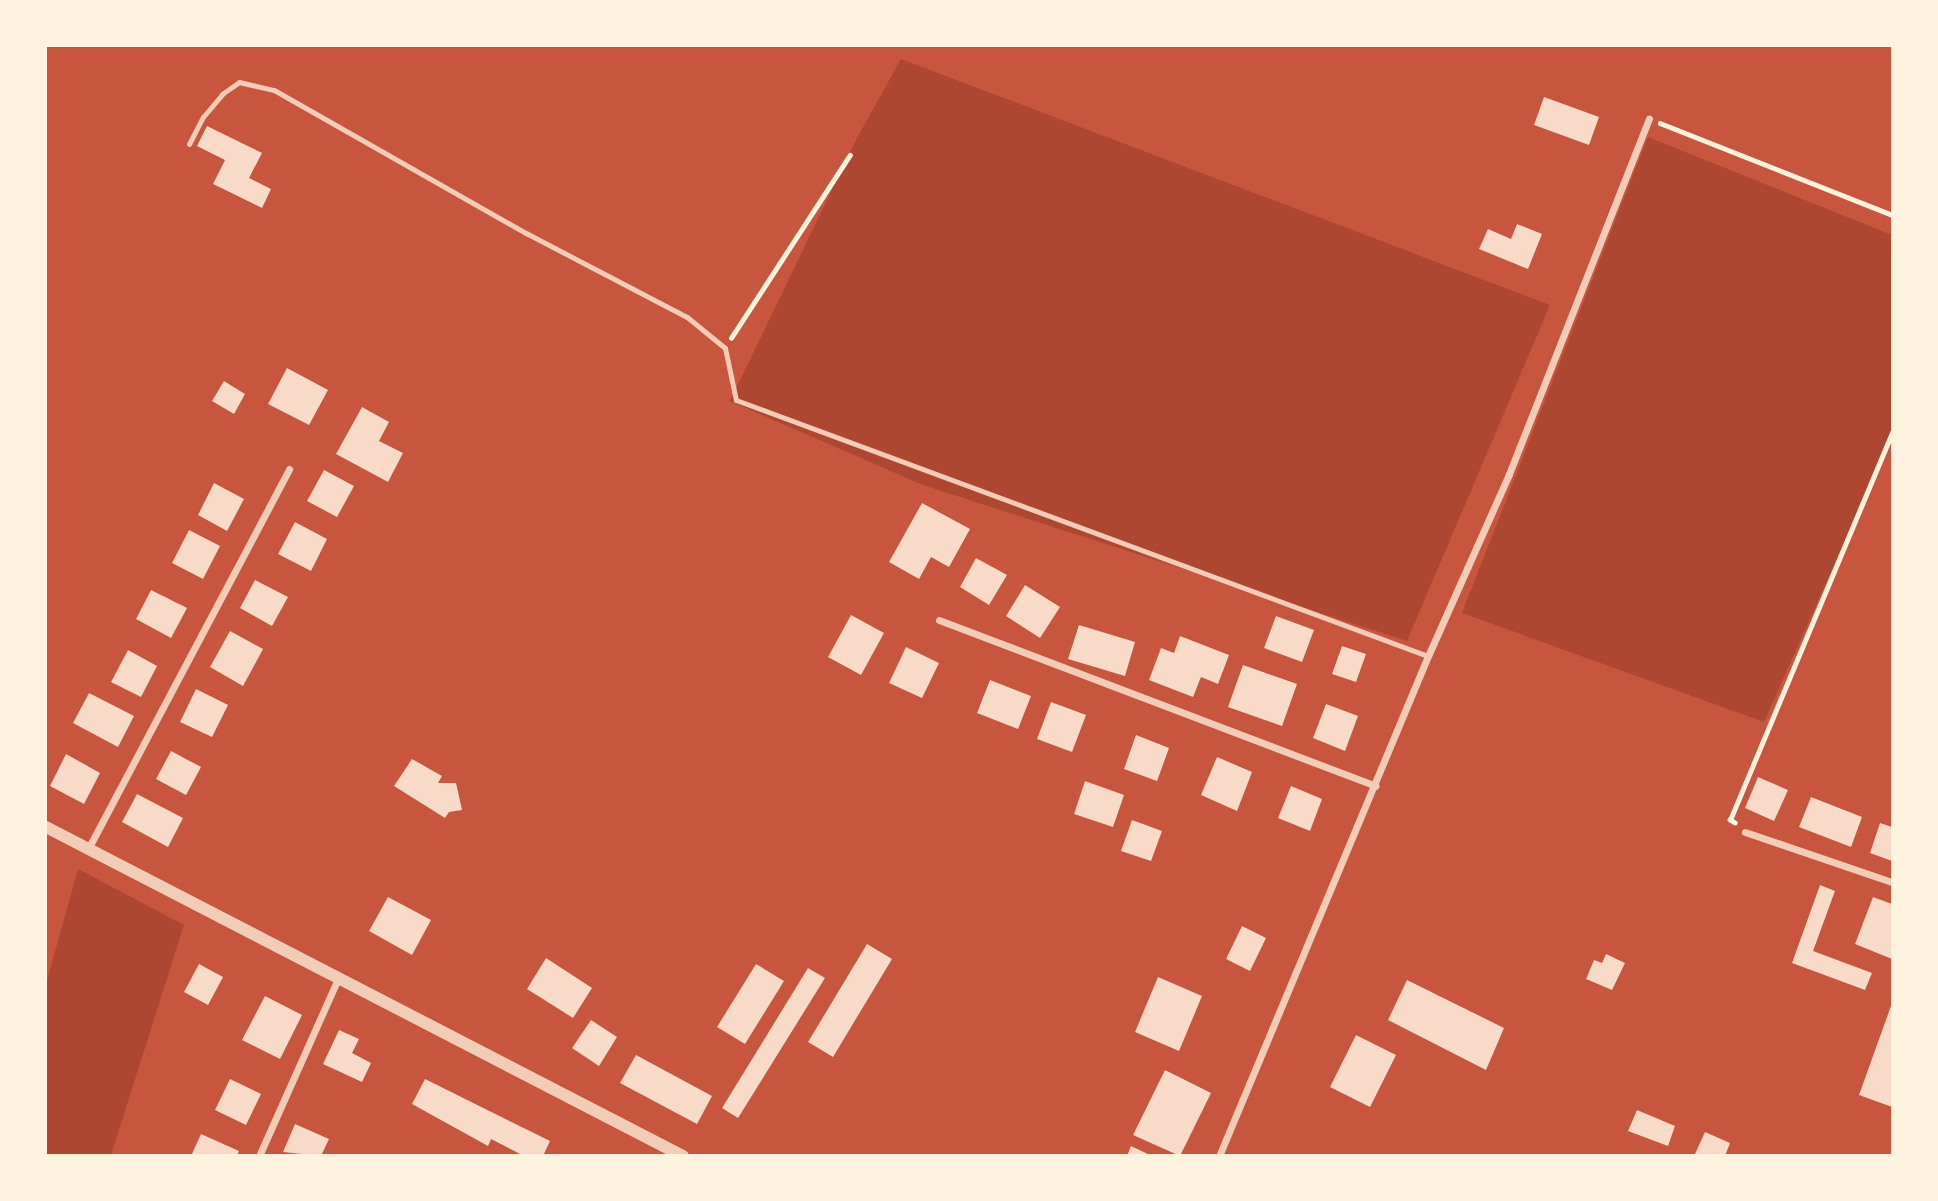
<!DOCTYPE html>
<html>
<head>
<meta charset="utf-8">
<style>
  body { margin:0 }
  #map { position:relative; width:1938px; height:1201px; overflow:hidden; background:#c8553d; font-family:"DejaVu Sans",sans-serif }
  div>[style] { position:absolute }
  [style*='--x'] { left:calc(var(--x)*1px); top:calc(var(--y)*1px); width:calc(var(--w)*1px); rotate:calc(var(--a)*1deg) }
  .green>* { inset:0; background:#ae4732 }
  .building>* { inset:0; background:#f7dbc8 }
  .path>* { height:4.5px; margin:-2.25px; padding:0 2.25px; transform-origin:2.25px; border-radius:2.25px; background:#fff3e0 }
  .service>* { height:5px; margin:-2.5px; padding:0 2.5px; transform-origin:2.5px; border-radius:2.5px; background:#f1ccb7 }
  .minor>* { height:7px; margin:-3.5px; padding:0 3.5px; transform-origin:3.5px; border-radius:3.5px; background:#f1ccb7 }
  .tertiary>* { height:12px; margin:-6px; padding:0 6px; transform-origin:6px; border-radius:6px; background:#f1ccb7 }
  span { translate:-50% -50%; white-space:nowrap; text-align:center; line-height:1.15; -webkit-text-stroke:7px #fff3e0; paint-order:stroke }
  .frame { position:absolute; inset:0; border:47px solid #fff3e0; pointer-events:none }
</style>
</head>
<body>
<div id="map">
  <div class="green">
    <div style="clip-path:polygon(901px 59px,1550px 305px,1407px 641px,923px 485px,730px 401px,856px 140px)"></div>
    <div style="clip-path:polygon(1648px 137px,1892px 235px,1892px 435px,1764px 722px,1462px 613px)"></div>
    <div style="clip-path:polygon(78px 869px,184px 925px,111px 1155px,46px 1155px,46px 984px)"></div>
  </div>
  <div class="building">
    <div style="clip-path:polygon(1544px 97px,1599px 117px,1589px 145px,1534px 125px)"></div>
    <div style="clip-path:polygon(207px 126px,262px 153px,249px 178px,271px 189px,262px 208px,213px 184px,225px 160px,197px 146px)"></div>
    <div style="clip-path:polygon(1517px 224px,1542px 234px,1528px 269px,1479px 249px,1488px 229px,1511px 239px)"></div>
    <div style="clip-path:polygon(287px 368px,328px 390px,309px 425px,268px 404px)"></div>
    <div style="clip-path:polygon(224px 381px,245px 394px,234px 414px,212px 401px)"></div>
    <div style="clip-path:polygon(362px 407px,389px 422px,379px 441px,403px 453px,388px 482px,336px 454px)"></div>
    <div style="clip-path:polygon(324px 470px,354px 486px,337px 517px,307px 501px)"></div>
    <div style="clip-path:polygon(214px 483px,244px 499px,227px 531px,198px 515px)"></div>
    <div style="clip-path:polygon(922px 503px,970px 529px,949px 567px,931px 557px,919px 579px,889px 562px)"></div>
    <div style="clip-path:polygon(295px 522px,327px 539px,311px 571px,278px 554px)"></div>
    <div style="clip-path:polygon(189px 530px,220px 546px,203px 579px,172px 563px)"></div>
    <div style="clip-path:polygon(976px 558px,1007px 575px,989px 605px,960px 587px)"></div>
    <div style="clip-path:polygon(255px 580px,288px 597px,272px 626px,240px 608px)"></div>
    <div style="clip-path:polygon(1025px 585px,1060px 607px,1040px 638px,1006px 616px)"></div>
    <div style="clip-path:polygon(151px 590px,187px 608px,171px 638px,136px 619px)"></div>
    <div style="clip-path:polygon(851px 615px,884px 633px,861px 675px,828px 657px)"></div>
    <div style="clip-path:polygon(1276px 616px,1314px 630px,1302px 662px,1264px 648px)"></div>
    <div style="clip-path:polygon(1079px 625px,1135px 642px,1125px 676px,1068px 659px)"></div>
    <div style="clip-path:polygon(230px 631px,263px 649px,243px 686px,210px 667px)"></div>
    <div style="clip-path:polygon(1180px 636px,1229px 655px,1218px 684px,1201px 677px,1193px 697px,1149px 680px,1161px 648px,1174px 653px)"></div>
    <div style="clip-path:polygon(1342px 646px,1366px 654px,1356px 682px,1332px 674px)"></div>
    <div style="clip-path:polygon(906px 647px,939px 663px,922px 698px,889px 683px)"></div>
    <div style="clip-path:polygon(128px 650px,157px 666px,141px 697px,111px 682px)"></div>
    <div style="clip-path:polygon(1243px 665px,1297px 684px,1282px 726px,1228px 707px)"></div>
    <div style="clip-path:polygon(990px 680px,1031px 696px,1018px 729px,977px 713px)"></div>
    <div style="clip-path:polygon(196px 689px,228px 705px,212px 737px,180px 722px)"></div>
    <div style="clip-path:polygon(89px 693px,134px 716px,118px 747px,73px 723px)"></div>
    <div style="clip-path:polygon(1051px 702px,1086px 715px,1072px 752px,1037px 739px)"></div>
    <div style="clip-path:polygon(1326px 704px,1358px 716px,1345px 751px,1313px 738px)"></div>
    <div style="clip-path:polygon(1136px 735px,1169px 748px,1157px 781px,1124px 769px)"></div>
    <div style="clip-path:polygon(171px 751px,201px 767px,186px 795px,156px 779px)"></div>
    <div style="clip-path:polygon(66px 754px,100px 773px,84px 804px,50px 786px)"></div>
    <div style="clip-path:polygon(1217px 757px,1252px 772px,1237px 811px,1201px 795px)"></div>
    <div style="clip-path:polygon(412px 759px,442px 776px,438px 783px,456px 783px,462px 810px,449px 812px,445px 818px,394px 786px)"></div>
    <div style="clip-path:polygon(1758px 777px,1788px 790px,1774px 821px,1745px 808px)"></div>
    <div style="clip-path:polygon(1085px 781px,1124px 795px,1113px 827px,1074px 814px)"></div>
    <div style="clip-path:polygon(1291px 786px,1322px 799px,1310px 831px,1278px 818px)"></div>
    <div style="clip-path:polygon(137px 794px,183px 818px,168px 847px,122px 822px)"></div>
    <div style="clip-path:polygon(1811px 797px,1862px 817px,1851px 847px,1799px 827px)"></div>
    <div style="clip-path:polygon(1132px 820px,1162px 831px,1151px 861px,1121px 851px)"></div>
    <div style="clip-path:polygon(1880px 823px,1892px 827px,1892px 861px,1870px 853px)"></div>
    <div style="clip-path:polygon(1820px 885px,1835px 891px,1813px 951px,1872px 973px,1865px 990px,1792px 963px)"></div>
    <div style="clip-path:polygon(388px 897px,431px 920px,412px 955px,369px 931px)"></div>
    <div style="clip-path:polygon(1873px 897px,1892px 904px,1892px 959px,1855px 944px)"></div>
    <div style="clip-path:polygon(1242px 926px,1266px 938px,1250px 971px,1226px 959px)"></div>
    <div style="clip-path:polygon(867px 944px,892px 959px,833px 1057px,808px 1042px)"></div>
    <div style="clip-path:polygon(1606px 954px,1625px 963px,1612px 990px,1586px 979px,1594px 960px,1602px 963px)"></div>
    <div style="clip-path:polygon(546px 958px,592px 988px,573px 1018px,527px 989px)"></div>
    <div style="clip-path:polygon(199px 964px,223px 977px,208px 1005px,184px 992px)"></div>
    <div style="clip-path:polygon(756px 964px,784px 981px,745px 1044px,717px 1027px)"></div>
    <div style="clip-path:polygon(808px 968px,825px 978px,738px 1118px,722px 1108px)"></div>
    <div style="clip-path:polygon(1158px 977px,1202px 996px,1179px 1051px,1135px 1032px)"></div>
    <div style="clip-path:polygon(1407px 980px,1504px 1028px,1486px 1070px,1388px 1020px)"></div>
    <div style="clip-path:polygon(265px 996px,302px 1015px,280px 1059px,242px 1040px)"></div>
    <div style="clip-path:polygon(1892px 1003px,1892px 1107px,1859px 1095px)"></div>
    <div style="clip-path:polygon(591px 1020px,617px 1037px,599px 1066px,572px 1048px)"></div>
    <div style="clip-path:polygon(339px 1030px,359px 1039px,352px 1053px,371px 1063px,362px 1082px,323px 1064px)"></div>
    <div style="clip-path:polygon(1356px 1035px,1396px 1055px,1370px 1107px,1330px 1087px)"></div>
    <div style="clip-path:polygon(636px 1055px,712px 1096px,697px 1124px,620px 1083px)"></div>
    <div style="clip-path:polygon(1165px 1070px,1211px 1093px,1180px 1156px,1133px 1135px)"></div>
    <div style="clip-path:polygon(230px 1079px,261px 1094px,246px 1125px,215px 1110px)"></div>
    <div style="clip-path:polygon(425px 1079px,550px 1141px,543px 1156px,524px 1156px,491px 1139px,488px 1146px,412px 1104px)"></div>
    <div style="clip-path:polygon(1637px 1110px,1675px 1126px,1668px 1146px,1628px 1131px)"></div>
    <div style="clip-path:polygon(295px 1124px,329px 1139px,321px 1156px,283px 1152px)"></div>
    <div style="clip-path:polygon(1705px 1132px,1730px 1143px,1725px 1156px,1695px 1154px)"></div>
    <div style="clip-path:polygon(201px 1134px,239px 1151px,237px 1156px,191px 1156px)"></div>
    <div style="clip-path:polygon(1131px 1146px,1152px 1156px,1127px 1156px)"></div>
  </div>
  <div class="path">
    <div style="--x:1660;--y:123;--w:250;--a:21.6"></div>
    <div style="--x:731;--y:338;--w:218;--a:-57"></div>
    <div style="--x:1735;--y:823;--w:6;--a:-149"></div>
    <div style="--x:1730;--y:820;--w:420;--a:-67.3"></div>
  </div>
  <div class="service">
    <div style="--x:189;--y:144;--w:30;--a:-63"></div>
    <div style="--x:203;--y:117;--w:30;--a:-50"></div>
    <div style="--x:222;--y:94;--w:21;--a:-35"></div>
    <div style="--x:239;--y:82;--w:36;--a:13"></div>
    <div style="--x:274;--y:90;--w:290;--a:29.6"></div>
    <div style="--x:526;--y:233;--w:182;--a:27.6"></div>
    <div style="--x:687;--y:317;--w:49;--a:39.2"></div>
    <div style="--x:725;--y:348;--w:53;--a:78.1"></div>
    <div style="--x:736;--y:400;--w:738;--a:20.3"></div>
  </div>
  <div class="minor">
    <div style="--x:939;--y:620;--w:467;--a:20.8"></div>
    <div style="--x:1745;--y:832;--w:155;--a:18.8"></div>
    <div style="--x:88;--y:849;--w:430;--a:-62.1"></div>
    <div style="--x:259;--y:1156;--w:192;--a:-66"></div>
    <div style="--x:1219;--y:1156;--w:542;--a:-67.32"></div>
    <div style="--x:1428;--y:656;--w:199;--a:-66"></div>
    <div style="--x:1509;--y:474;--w:382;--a:-68.5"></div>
  </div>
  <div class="tertiary">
    <div style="--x:46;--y:827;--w:717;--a:27.32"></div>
  </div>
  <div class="frame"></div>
</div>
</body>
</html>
